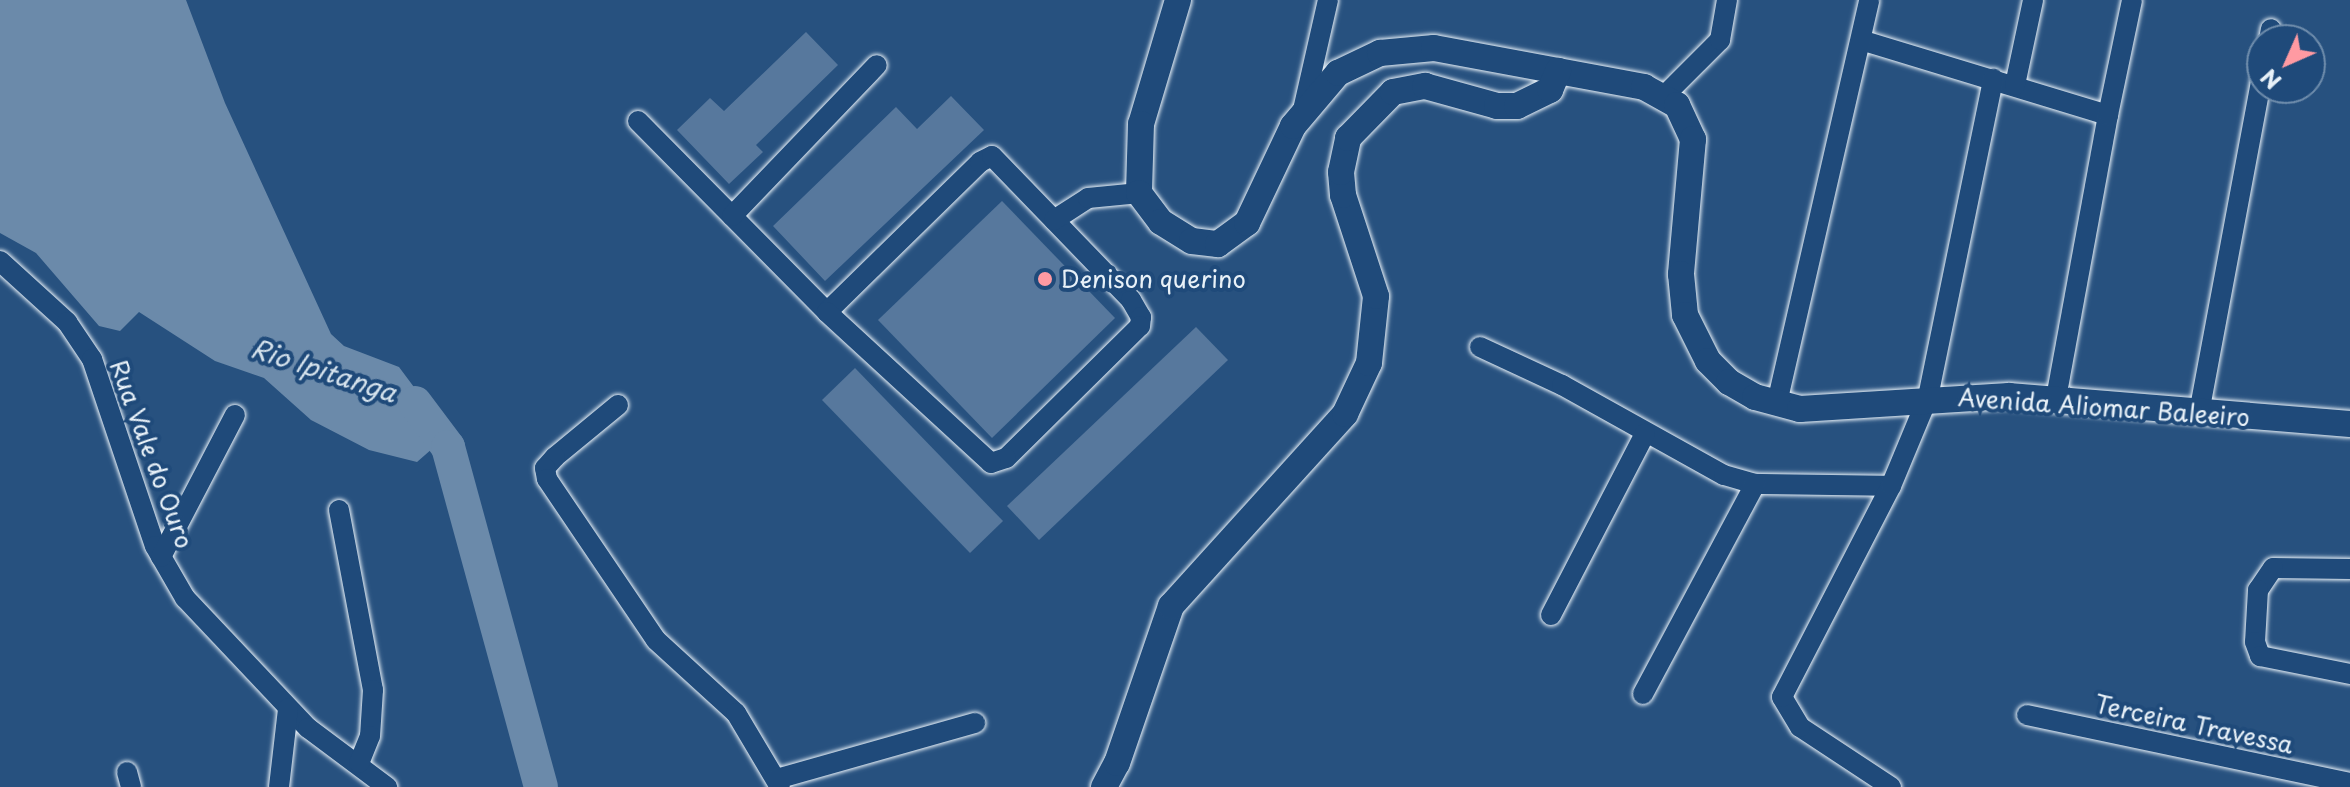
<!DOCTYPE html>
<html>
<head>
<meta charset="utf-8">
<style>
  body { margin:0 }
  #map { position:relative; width:2350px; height:787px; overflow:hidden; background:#27517f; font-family:"Playpen Sans",sans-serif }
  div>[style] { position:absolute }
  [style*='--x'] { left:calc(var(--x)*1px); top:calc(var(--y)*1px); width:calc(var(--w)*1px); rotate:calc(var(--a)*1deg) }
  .water>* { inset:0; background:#6b8aaa }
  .river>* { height:34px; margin:-17px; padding:0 17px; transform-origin:17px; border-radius:17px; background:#6b8aaa }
  .building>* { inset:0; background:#57789d }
  .roads { filter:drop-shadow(0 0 2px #e8f1f8) drop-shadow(0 0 2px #e8f1f8) }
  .minor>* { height:20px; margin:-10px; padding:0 10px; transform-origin:10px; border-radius:10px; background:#1f4a7a }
  .major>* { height:26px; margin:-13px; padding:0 13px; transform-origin:13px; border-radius:13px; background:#1f4a7a }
  .dots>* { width:22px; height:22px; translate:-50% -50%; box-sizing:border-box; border:4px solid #1f4a7a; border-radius:50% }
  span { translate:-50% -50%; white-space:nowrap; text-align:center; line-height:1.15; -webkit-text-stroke:8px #1f4a7a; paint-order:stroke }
  .poi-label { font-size:24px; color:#e8f1f8 }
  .left { translate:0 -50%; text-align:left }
  .street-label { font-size:24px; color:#e8f1f8 }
  .water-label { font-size:26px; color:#d5e2ec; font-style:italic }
  .north { position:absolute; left:2246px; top:24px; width:80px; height:80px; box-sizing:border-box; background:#1f4a7a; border:2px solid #6f8dac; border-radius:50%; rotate:225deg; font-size:22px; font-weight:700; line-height:32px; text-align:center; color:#e8f1f8 }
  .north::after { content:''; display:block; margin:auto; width:28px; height:36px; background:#ff9aa2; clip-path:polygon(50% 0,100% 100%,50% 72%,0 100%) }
</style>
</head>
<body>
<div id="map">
  <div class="water">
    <div style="clip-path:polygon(0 0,186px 0,225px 103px,331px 334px,344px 346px,399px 367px,449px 434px,417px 462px,369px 450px,311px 420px,264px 378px,215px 361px,139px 312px,120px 331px,99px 326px,36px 253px,0 233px)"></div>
  </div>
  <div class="river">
    <div style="--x:415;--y:403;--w:55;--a:53.1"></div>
    <div style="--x:448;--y:447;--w:352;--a:74.7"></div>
  </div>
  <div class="building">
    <div style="clip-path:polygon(806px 32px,838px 65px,756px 145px,763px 152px,729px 184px,677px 130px,710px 98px,724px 111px)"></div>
    <div style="clip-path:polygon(951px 96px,984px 130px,825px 281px,773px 226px,896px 107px,917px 129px)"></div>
    <div style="clip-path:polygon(1002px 201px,1115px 318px,992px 438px,878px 320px)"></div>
    <div style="clip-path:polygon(1196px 327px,1228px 360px,1039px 540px,1007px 506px)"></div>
    <div style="clip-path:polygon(855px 368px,1003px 521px,970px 553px,822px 400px)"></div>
  </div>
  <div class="roads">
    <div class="minor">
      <div style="--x:2269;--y:40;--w:11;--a:-80"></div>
      <div style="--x:1864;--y:41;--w:255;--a:16.9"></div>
      <div style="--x:2108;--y:115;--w:288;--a:100.4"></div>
      <div style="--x:2015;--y:85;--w:87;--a:-78"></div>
      <div style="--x:1665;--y:95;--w:78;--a:-45"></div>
      <div style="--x:1720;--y:40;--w:41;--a:-80.1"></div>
      <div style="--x:1303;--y:110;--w:113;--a:-77.2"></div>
      <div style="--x:2108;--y:115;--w:117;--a:-78.2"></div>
      <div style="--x:638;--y:121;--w:269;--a:45.3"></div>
      <div style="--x:827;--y:312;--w:214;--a:-44.4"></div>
      <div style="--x:980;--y:162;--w:13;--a:-27"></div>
      <div style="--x:992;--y:156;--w:200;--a:46"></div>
      <div style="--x:1131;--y:300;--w:20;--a:60"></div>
      <div style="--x:1141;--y:317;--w:9;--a:96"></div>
      <div style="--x:1140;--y:326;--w:188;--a:135.4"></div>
      <div style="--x:1006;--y:458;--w:16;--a:162"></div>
      <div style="--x:991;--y:463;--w:223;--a:-137.4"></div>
      <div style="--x:732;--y:216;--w:209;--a:-46.2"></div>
      <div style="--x:1054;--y:220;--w:40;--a:-32.9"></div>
      <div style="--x:1088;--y:198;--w:51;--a:-5.6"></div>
      <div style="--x:0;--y:261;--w:91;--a:42.3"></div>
      <div style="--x:67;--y:322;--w:45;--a:56"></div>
      <div style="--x:92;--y:359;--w:197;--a:71.4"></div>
      <div style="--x:155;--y:546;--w:60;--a:60"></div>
      <div style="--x:185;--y:598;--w:179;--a:46.6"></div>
      <div style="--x:308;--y:728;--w:99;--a:36.8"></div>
      <div style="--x:1480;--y:347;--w:90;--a:24.9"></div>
      <div style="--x:1562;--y:385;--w:185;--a:29.1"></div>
      <div style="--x:1724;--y:475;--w:32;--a:16"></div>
      <div style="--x:1755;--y:484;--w:136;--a:0.8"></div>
      <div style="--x:1777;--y:403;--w:413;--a:-77.1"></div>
      <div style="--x:618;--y:405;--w:82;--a:140.5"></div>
      <div style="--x:555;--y:457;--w:15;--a:132"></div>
      <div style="--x:545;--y:468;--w:11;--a:80"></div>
      <div style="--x:547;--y:479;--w:194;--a:55.9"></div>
      <div style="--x:656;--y:640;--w:108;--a:42.4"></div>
      <div style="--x:736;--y:713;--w:86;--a:59.3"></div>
      <div style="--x:2199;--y:413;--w:342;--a:-79.4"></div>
      <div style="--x:339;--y:510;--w:183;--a:79.3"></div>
      <div style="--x:373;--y:690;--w:46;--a:93.7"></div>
      <div style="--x:370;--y:736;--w:29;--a:112"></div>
      <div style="--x:161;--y:557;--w:160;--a:-62.5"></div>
      <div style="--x:2350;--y:569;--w:77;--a:-179.3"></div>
      <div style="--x:2273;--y:568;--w:27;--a:124"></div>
      <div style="--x:2258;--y:590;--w:52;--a:93.3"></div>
      <div style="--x:2255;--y:642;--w:15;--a:70"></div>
      <div style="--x:2260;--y:656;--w:92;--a:11.3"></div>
      <div style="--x:1551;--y:615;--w:204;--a:-62.6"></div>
      <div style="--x:1643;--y:694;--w:238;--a:-61.9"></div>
      <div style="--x:2027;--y:715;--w:330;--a:11.9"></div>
      <div style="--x:127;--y:772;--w:16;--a:75"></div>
      <div style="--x:777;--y:779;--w:206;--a:-15.8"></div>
      <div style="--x:279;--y:787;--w:79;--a:-83.4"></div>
      <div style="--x:1891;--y:787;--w:109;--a:-146.6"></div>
      <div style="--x:1800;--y:727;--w:35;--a:-121"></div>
      <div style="--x:1782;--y:697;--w:237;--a:-62.7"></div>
      <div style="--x:1891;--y:486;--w:96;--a:-67.4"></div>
      <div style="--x:1928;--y:397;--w:325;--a:-78.4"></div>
    </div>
    <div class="major">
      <div style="--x:1178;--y:0;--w:129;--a:106.6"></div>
      <div style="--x:1141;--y:124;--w:69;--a:91.7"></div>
      <div style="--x:1139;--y:193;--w:36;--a:53"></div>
      <div style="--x:1161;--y:222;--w:36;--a:32"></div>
      <div style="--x:1192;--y:241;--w:26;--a:7"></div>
      <div style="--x:1218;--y:244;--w:36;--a:-36"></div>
      <div style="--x:1247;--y:223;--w:107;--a:-64.6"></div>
      <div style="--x:1293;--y:126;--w:70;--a:-49.7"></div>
      <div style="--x:1338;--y:73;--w:47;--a:-25.5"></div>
      <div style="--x:1380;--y:53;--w:54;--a:-5.3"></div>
      <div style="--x:1434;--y:48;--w:214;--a:10.5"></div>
      <div style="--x:1644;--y:87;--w:38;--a:29"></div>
      <div style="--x:1677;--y:105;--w:38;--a:65"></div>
      <div style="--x:1693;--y:139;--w:136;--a:95.1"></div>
      <div style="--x:1681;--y:274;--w:41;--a:84.4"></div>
      <div style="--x:1685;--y:315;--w:51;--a:63.4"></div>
      <div style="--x:1708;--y:361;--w:30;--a:45"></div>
      <div style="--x:1729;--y:382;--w:30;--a:30"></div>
      <div style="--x:1755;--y:397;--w:47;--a:14.9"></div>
      <div style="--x:1800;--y:409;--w:209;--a:-3.6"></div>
      <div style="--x:2009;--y:396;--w:342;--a:4.7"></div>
      <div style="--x:1104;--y:787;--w:27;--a:-62"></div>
      <div style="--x:1117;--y:763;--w:166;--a:-71"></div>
      <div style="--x:1171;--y:606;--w:259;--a:-47.8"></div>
      <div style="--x:1345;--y:414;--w:56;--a:-64.8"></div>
      <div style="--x:1369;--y:363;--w:67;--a:-84"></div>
      <div style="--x:1376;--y:296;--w:106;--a:-108.1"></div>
      <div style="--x:1343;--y:195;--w:23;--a:-95"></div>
      <div style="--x:1341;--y:172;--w:35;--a:-78"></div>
      <div style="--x:1348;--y:138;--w:64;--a:-45.6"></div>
      <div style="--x:1393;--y:92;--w:33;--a:-11"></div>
      <div style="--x:1425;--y:86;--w:75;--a:15.5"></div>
      <div style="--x:1497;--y:106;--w:20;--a:0"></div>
      <div style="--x:1517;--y:106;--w:37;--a:-26"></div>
      <div style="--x:1550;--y:90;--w:21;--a:-67"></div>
    </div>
  </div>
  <div class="dots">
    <div style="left:1045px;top:279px;background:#ff9aa2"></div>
  </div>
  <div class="poi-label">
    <span class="left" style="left:1061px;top:279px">Denison querino</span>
  </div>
  <div class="street-label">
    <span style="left:2104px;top:407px;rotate:4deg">Avenida Aliomar Baleeiro</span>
    <span style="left:152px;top:454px;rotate:70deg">Rua Vale do Ouro</span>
    <span style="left:2194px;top:724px;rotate:12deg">Terceira Travessa</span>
  </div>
  <div class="water-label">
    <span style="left:324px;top:370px;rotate:18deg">Rio Ipitanga</span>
  </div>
  <div class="north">N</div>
</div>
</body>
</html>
